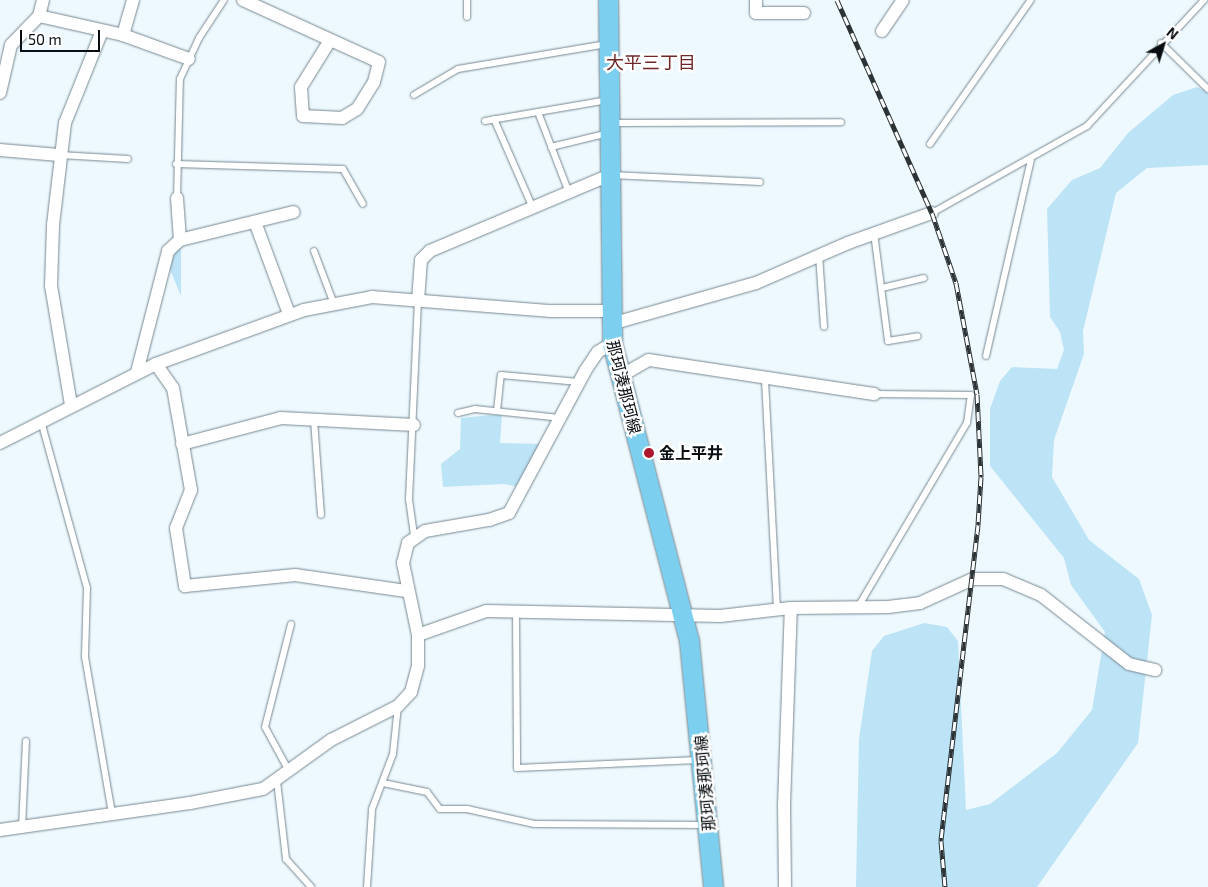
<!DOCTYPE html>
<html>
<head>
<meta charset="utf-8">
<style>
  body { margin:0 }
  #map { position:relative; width:1208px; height:887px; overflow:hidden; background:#eef9ff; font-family:"Exo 2","Noto Sans JP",sans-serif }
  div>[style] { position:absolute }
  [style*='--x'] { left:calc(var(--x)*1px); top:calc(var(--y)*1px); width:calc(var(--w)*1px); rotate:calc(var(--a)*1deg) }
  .green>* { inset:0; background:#bde3f6 }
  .roads { filter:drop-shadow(0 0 1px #778790) drop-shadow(0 0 1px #778790) }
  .lane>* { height:6px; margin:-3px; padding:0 3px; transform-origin:3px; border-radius:3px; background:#fff }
  .street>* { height:12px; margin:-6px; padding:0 6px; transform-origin:6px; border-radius:6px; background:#fff }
  .primary>* { height:19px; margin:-9.5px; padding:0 9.5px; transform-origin:9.5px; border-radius:9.5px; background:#7dcfef }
  .rail>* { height:5px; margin-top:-2.5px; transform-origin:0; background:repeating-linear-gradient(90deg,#fff 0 9px,#2c3336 0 18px); box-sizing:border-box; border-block:1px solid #2c3336 }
  .dots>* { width:14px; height:14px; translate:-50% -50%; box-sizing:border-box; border:2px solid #fff; border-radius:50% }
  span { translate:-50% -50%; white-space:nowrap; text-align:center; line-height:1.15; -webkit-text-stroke:5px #fff; paint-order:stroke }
  .street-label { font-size:16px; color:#080e11 }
  .poi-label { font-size:16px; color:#080e11; font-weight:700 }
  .left { translate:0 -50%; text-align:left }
  .neighbourhood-label { font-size:18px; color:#6d2729 }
  .north { position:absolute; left:1138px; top:20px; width:50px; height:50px; -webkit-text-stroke:4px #fff; paint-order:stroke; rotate:39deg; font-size:14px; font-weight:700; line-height:20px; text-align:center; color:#080e11 }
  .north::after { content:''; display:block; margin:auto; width:18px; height:22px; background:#080e11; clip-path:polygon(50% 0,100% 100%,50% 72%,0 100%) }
  .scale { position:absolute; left:20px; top:30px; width:80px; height:22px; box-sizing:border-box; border:2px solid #080e11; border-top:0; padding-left:6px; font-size:15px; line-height:18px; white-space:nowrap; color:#080e11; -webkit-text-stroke:4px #fff; paint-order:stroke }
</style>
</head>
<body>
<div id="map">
  <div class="green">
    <div style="clip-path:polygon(1197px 87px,1208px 92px,1208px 165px,1147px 168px,1116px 193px,1083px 331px,1084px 354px,1054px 440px,1052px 477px,1089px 540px,1139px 579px,1152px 615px,1138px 743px,1037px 887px,856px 887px,859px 739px,872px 651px,884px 636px,924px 623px,947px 627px,958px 641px,966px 810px,990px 804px,1057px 753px,1092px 710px,1105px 632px,1071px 585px,1064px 558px,990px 466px,990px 409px,1000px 381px,1012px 367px,1057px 369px,1064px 350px,1060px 332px,1050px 317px,1047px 209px,1072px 180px,1100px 168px,1128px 133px,1173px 95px)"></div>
    <div style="clip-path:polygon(181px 244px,181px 296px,168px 265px,171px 252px)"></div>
    <div style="clip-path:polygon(502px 414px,500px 443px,544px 444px,523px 488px,504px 484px,443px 487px,441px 464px,460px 449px,461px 418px)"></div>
  </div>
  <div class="roads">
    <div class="lane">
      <div style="--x:467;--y:17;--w:17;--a:-90"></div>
      <div style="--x:1161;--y:43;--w:66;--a:44.4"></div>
      <div style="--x:414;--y:95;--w:51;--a:-30.6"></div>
      <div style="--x:458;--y:69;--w:151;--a:-9.5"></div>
      <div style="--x:538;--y:112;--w:84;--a:69"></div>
      <div style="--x:494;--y:119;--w:95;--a:66.4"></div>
      <div style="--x:485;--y:121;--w:125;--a:-9.7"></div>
      <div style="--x:611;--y:123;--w:230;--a:-0.2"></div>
      <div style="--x:930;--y:144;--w:176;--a:-55"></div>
      <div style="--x:551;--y:147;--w:60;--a:-13.6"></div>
      <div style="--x:60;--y:155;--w:68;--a:3.4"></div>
      <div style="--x:176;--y:164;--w:167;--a:1.7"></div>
      <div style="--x:343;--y:169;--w:40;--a:60.3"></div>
      <div style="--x:611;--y:175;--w:149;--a:2.7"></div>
      <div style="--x:177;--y:198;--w:119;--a:-88.6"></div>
      <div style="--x:180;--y:79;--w:45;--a:-65.1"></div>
      <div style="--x:199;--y:38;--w:45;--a:-56.7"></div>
      <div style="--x:932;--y:213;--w:178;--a:-29.3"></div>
      <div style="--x:1087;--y:126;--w:172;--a:-47.1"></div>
      <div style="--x:874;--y:233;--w:109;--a:82.6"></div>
      <div style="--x:888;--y:341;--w:30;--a:-9"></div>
      <div style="--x:314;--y:251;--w:57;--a:69.3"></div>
      <div style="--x:819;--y:255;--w:72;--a:86"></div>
      <div style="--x:882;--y:288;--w:43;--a:-13.4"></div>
      <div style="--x:986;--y:356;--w:201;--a:-77.1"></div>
      <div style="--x:765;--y:380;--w:230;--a:87"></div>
      <div style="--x:497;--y:411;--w:36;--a:-84"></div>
      <div style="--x:501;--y:375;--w:78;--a:5.1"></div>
      <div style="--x:458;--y:413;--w:17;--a:-13"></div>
      <div style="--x:475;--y:409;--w:85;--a:6"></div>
      <div style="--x:314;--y:420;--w:95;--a:85.8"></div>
      <div style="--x:41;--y:421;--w:173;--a:74.6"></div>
      <div style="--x:87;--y:588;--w:69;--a:91.7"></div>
      <div style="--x:85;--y:657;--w:158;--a:80.2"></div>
      <div style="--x:414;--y:535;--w:36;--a:-98"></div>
      <div style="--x:409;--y:499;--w:199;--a:-87.4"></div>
      <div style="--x:858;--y:607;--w:214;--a:-59.4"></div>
      <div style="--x:967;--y:423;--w:28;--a:-82"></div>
      <div style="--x:971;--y:395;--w:97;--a:-179.4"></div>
      <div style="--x:516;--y:612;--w:156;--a:89.6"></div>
      <div style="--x:517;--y:768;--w:181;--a:-2.5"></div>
      <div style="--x:289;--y:771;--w:50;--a:-118.6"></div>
      <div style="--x:265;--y:727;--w:106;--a:-75.8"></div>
      <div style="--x:277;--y:781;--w:79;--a:83.4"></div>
      <div style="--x:286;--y:859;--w:38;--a:48"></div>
      <div style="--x:383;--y:783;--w:45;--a:11.6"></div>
      <div style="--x:427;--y:792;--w:21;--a:53"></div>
      <div style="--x:440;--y:809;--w:27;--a:0"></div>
      <div style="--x:467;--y:809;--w:69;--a:12.6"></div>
      <div style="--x:534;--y:824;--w:172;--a:0.3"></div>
      <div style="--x:22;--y:828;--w:87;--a:-87.4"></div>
      <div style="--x:367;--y:887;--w:78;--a:-86.3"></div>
      <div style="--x:372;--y:809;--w:59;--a:-69.1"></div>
      <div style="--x:393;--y:754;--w:48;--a:-84.1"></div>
    </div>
    <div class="street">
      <div style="--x:243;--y:0;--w:149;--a:24.5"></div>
      <div style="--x:379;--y:62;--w:21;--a:104"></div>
      <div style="--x:374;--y:82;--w:32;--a:122"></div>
      <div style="--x:357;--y:109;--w:17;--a:149"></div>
      <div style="--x:342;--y:118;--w:39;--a:-177"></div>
      <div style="--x:303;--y:116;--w:29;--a:-94"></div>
      <div style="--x:301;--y:87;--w:53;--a:-58.1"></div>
      <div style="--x:756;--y:0;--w:13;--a:90"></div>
      <div style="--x:756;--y:13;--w:48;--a:0"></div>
      <div style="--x:39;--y:16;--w:86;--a:12.7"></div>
      <div style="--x:123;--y:35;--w:70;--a:20"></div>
      <div style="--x:882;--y:31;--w:37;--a:-56"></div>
      <div style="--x:123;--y:35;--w:36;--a:-74"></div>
      <div style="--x:0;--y:93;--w:49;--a:-77.1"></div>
      <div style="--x:11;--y:45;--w:40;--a:-46"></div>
      <div style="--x:39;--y:16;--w:16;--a:-76"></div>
      <div style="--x:0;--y:150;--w:59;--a:4.8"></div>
      <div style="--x:255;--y:222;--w:98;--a:69.7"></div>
      <div style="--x:180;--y:240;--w:117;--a:-13.8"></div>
      <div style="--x:418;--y:300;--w:40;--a:-85.7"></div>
      <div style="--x:421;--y:260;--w:13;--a:-45"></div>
      <div style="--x:430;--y:251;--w:195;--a:-22.9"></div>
      <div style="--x:611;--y:324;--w:151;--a:-15.8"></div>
      <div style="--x:756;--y:283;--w:100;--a:-23.5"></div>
      <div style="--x:848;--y:243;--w:89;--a:-19.7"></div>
      <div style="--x:156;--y:364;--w:29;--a:55"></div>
      <div style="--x:173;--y:388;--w:104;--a:80"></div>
      <div style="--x:191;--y:490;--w:41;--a:111.5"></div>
      <div style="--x:176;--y:528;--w:59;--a:81.2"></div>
      <div style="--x:185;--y:586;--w:111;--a:-5.7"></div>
      <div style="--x:295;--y:575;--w:112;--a:8.2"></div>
      <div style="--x:137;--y:372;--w:125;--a:-75.6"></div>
      <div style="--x:168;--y:251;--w:16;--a:-43"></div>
      <div style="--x:180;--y:240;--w:42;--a:-94.1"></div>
      <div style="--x:619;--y:377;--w:34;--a:-30"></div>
      <div style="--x:649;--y:360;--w:228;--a:8.6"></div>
      <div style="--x:71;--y:405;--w:121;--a:-99.5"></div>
      <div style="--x:51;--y:286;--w:61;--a:-88.1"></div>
      <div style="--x:53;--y:225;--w:103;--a:-83.3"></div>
      <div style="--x:65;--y:123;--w:99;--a:-68.1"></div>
      <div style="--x:0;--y:443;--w:175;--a:-26.9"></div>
      <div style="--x:156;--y:364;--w:158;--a:-20"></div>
      <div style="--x:304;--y:310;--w:69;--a:-10.8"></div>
      <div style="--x:372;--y:297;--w:180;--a:4.5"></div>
      <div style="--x:551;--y:311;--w:60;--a:0"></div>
      <div style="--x:182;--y:444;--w:102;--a:-14.7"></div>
      <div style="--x:281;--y:418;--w:133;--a:3"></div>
      <div style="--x:418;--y:635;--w:72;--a:-19.4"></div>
      <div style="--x:486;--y:611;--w:234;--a:1.2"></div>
      <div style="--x:720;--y:616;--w:71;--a:-6.4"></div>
      <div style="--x:791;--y:608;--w:97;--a:-0.6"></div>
      <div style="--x:888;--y:607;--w:32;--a:-7"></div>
      <div style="--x:920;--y:603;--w:58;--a:-24.4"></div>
      <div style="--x:973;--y:579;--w:30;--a:0"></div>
      <div style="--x:1003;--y:579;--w:41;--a:22.8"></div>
      <div style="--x:1041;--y:595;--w:112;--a:38.1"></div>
      <div style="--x:1129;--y:664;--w:27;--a:13"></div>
      <div style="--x:0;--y:830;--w:192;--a:-8.1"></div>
      <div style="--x:190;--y:803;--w:74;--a:-10.9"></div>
      <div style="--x:263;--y:789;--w:84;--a:-35.8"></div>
      <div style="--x:331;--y:740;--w:75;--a:-26.9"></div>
      <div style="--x:398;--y:706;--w:19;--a:-47"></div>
      <div style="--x:411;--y:692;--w:27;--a:-75"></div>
      <div style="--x:418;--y:666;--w:31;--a:-90"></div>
      <div style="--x:418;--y:635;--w:74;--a:-101.8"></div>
      <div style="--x:403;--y:563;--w:21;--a:-76"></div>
      <div style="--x:408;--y:543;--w:21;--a:-35"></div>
      <div style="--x:425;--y:531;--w:65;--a:-9.8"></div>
      <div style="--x:489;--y:520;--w:21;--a:-19"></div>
      <div style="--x:509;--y:513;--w:161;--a:-61.8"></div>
      <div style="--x:585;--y:371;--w:23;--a:-56"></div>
      <div style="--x:598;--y:352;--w:17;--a:-33"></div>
      <div style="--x:785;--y:887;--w:82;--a:-90.7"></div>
      <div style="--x:784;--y:805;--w:197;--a:-88"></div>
    </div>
    <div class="primary">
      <div style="--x:608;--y:0;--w:343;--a:89.3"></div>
      <div style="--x:612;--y:343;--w:308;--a:75.5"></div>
      <div style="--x:689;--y:641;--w:247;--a:84.4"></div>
    </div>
  </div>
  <div class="rail">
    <div style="--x:837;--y:0;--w:233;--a:66"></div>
    <div style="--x:932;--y:213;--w:74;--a:71.1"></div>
    <div style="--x:956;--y:283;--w:113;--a:79.3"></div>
    <div style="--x:977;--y:394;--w:83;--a:87.2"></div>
    <div style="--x:981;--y:477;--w:48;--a:93.6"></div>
    <div style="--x:978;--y:525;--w:318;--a:96.7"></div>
    <div style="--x:941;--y:841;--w:46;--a:85"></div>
  </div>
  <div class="dots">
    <div style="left:649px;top:453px;background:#ac172e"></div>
  </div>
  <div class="street-label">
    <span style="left:624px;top:387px;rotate:76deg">那珂湊那珂線</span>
    <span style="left:705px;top:783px;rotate:-95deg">那珂湊那珂線</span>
  </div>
  <div class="poi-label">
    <span class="left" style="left:659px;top:453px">金上平井</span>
  </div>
  <div class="neighbourhood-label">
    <span style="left:651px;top:62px">大平三丁目</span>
  </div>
  <div class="north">N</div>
  <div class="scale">50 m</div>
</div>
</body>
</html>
